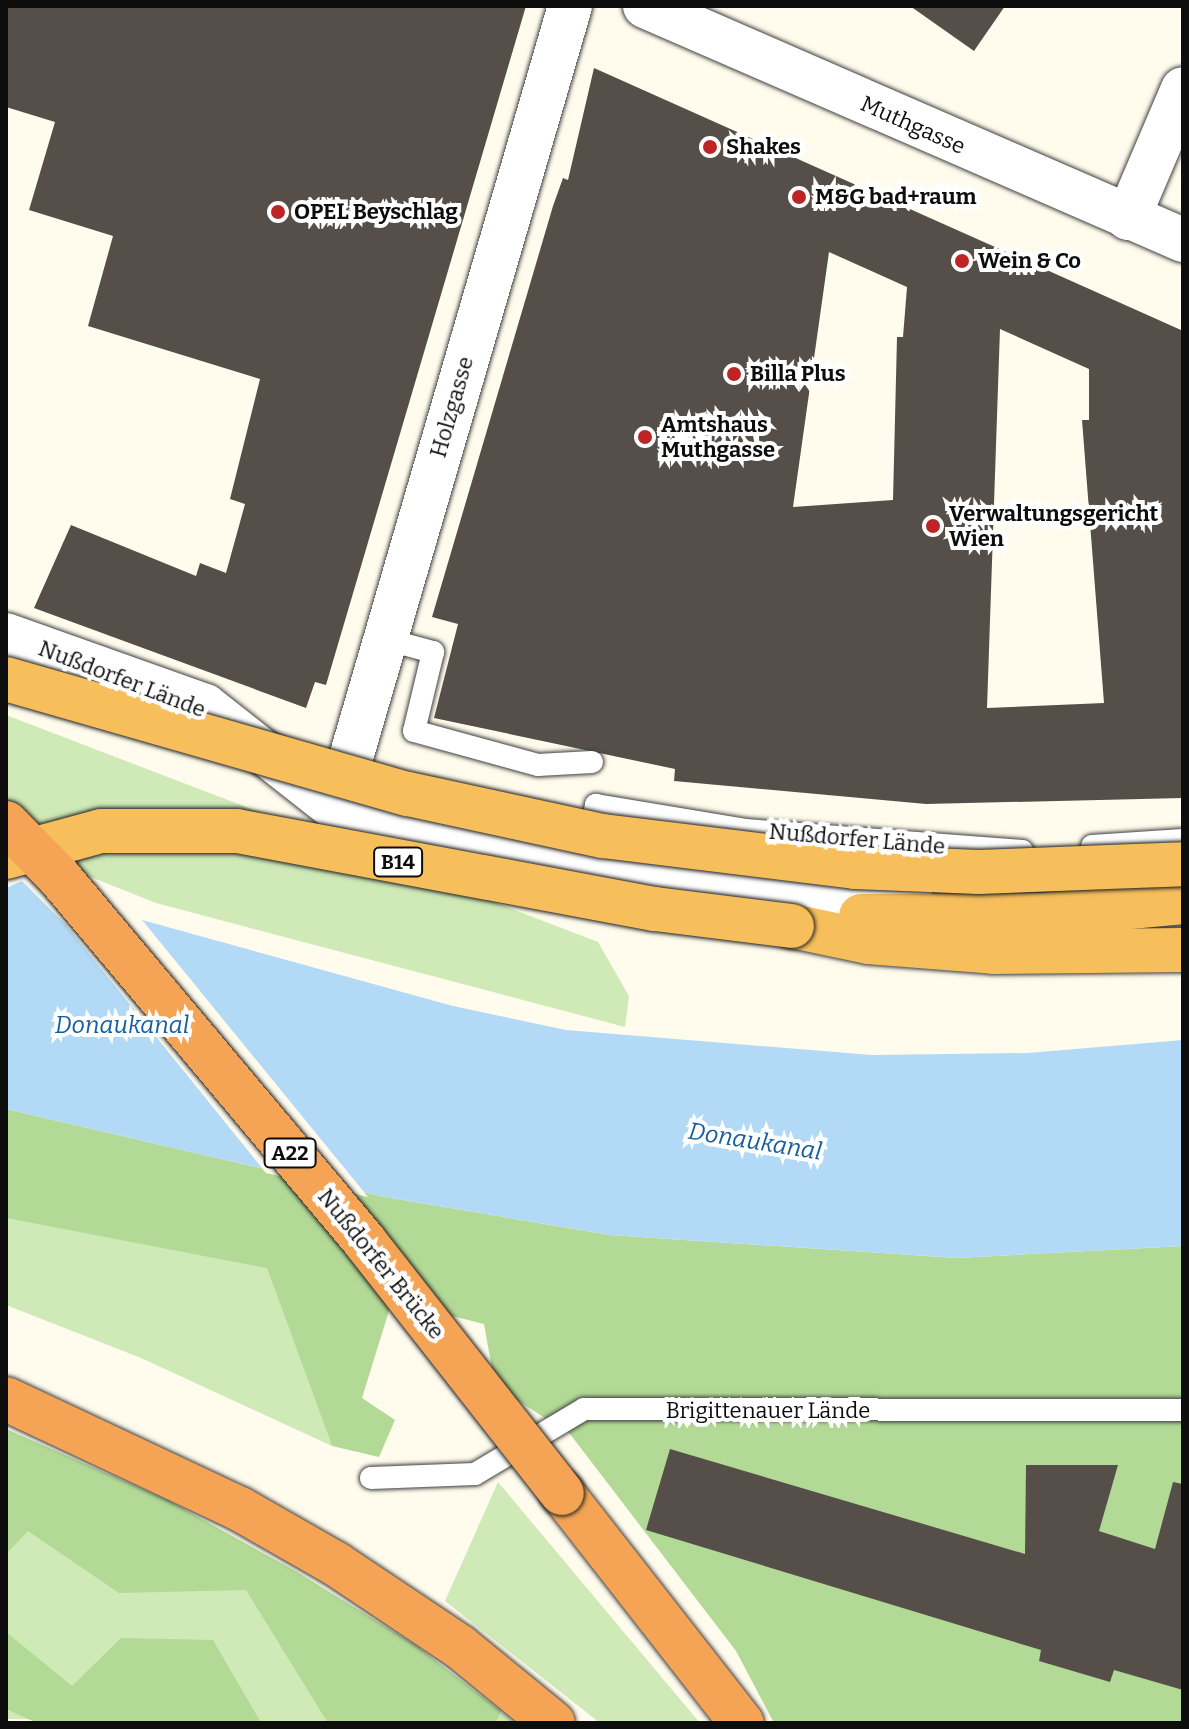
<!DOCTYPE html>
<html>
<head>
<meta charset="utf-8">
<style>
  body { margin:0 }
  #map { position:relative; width:1189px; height:1729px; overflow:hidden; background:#fffced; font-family:Bitter,serif }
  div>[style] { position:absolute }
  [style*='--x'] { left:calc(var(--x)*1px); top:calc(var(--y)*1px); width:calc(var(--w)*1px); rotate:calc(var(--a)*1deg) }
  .green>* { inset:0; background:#cfe9b7 }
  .forest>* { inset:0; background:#b2da96 }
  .water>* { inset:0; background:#b2daf7 }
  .pier>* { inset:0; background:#fffced }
  .building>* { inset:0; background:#564f49 }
  .roads { filter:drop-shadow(0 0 2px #404040) drop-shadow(0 0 2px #404040) }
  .service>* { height:22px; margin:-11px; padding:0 11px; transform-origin:11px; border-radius:11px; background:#fff }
  .minor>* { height:44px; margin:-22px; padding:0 22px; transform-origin:22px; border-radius:22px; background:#fff }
  .tertiary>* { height:44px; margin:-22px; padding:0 22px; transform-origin:22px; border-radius:22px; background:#fff }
  .trunk>* { height:44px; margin:-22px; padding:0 22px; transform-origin:22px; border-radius:22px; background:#f7bf5c }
  .motorway>* { height:44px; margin:-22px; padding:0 22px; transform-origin:22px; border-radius:22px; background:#f5a455 }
  .bridges { filter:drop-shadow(0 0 2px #1e1e1e) drop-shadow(0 0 2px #1e1e1e) }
  .trunk-bridge>* { height:44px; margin:-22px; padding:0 22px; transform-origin:22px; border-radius:22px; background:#f7bf5c }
  .motorway-bridge>* { height:44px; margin:-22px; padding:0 22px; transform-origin:22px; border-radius:22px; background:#f5a455 }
  .dots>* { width:22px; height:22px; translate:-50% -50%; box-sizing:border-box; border:4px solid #fff; border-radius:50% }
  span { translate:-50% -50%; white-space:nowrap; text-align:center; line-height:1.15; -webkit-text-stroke:8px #fff; paint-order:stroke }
  .shield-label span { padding:2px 6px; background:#fff; border:2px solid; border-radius:6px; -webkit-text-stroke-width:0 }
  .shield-label { font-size:20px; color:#0d0d0d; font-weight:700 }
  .street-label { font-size:22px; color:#0d0d0d }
  .poi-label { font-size:22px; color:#0d0d0d; font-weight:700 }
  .left { translate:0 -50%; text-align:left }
  .water-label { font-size:24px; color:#165ea0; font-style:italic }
  .frame { position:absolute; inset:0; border:8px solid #0d0d0d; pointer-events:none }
</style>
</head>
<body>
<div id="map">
  <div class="green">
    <div style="clip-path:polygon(6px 715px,598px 942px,629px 996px,625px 1027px,156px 903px,6px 843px)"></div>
    <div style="clip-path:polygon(6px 1218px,267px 1267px,332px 1446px,141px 1358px,6px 1305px)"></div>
    <div style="clip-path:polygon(6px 1429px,169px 1501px,297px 1572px,415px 1645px,515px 1723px,6px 1719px)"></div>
    <div style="clip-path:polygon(498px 1482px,700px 1723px,600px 1723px,445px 1601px)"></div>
  </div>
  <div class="forest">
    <div style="clip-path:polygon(6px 1109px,385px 1197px,610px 1235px,957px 1258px,1183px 1246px,1183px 1723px,774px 1723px,736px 1651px,570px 1434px,495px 1386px,484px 1324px,392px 1301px,362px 1398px,395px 1420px,379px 1457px,332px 1446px,267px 1268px,6px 1218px)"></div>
    <div style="clip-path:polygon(6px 1429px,169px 1501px,297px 1572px,415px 1645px,501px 1711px,496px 1723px,328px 1723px,246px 1590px,119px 1593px,28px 1531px,6px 1554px)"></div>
    <div style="clip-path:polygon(6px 1632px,72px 1686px,121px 1638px,213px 1640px,260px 1721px,35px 1722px,6px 1709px)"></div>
  </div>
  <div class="water">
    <div style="clip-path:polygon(6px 874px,135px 918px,453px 1006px,566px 1030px,872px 1055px,1027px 1053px,1183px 1040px,1183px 1246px,957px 1258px,610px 1235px,385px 1197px,6px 1109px)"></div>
  </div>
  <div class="pier">
    <div style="clip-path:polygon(6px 870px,138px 915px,368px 1197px,266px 1173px,65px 924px,22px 881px,6px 888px)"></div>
  </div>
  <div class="building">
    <div style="clip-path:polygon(6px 6px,526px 6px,326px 685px,315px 682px,306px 708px,34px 608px,71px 525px,196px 576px,200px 563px,226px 573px,245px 504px,230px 499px,260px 379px,88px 326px,113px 236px,29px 210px,55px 122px,6px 107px)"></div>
    <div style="clip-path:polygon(910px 6px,1005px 6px,974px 51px)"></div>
    <div style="clip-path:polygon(evenodd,594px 68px,1181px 330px,1183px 798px,926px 804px,674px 781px,675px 769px,434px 718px,458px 624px,432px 617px,553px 206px,563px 178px,568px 180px,594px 68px,829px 252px,907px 287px,903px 337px,897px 337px,893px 500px,793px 507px,829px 252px,594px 68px,1000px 329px,1089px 369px,1089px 420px,1082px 420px,1104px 703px,987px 708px,1000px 329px)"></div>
    <div style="clip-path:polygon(670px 1449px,1025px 1554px,1026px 1465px,1118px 1465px,1099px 1531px,1155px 1549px,1173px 1482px,1183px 1484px,1183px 1690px,1114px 1670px,1110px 1682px,1039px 1661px,1041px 1650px,646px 1530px)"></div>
  </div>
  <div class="roads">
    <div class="service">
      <div style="--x:385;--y:639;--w:50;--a:15.2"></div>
      <div style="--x:433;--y:652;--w:81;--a:103.5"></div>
      <div style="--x:414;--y:731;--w:129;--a:15.3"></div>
      <div style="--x:538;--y:765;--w:54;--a:-3.2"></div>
      <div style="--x:589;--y:841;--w:37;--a:-79"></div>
      <div style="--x:596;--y:805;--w:151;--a:9.5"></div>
      <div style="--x:745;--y:830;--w:278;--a:4.3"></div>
      <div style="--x:1092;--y:846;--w:91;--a:-3.8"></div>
      <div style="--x:371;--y:1478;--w:104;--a:-2.2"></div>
      <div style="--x:475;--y:1474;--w:127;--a:-30.8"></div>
      <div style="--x:584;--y:1409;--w:599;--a:0.1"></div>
    </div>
    <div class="minor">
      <div style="--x:1128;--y:218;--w:140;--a:-66.9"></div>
      <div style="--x:336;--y:809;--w:836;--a:-73.75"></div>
    </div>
    <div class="tertiary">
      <div style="--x:645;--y:6;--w:587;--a:23.51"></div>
      <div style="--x:6;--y:635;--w:211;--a:19.6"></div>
      <div style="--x:205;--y:706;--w:167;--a:38.2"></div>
      <div style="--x:336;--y:809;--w:255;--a:13.2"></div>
      <div style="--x:584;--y:867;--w:187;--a:8.3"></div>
      <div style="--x:769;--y:894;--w:142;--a:2"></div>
    </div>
    <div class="trunk">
      <div style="--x:861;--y:916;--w:182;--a:-0.3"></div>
      <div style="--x:1043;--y:915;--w:141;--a:-5.3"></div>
      <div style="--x:792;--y:926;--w:78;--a:11.9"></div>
      <div style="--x:868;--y:942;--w:126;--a:4.5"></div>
      <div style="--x:994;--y:952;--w:189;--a:-0.6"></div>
    </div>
    <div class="motorway">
      <div style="--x:6;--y:1399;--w:259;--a:25.2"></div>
      <div style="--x:240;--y:1509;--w:111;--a:29.8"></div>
      <div style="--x:336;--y:1564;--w:149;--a:33.8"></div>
      <div style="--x:460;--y:1647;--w:120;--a:39.3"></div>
      <div style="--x:562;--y:1493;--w:292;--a:52"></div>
    </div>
  </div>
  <div class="bridges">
    <div class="trunk-bridge">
      <div style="--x:6;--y:679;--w:418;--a:16"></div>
      <div style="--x:408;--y:794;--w:199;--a:12.2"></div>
      <div style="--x:603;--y:836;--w:254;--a:7"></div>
      <div style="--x:855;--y:867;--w:124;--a:2.3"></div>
      <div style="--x:979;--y:872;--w:204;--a:-2.2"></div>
      <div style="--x:6;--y:857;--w:98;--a:-15.3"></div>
      <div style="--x:101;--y:831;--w:136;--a:0"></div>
      <div style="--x:237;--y:831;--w:425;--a:10.6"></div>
      <div style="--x:655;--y:909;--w:138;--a:7.1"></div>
    </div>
    <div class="motorway-bridge">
      <div style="--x:6;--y:823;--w:76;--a:45.5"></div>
      <div style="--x:59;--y:877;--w:476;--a:50"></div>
      <div style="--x:365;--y:1242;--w:319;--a:51.9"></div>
    </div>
  </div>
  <div class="dots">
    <div style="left:710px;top:147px;background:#be2426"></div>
    <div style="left:799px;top:197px;background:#be2426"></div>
    <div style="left:278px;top:212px;background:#be2426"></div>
    <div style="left:962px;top:261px;background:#be2426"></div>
    <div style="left:734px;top:374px;background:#be2426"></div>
    <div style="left:645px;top:437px;background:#be2426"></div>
    <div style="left:933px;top:526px;background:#be2426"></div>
  </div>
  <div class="shield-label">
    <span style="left:398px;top:862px">B14</span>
    <span style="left:290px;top:1153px">A22</span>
  </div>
  <div class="street-label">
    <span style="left:913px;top:125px;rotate:24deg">Muthgasse</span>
    <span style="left:452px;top:407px;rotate:-74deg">Holzgasse</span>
    <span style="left:122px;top:679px;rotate:21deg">Nußdorfer Lände</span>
    <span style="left:857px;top:839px;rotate:5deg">Nußdorfer Lände</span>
    <span style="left:381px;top:1264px;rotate:51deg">Nußdorfer Brücke</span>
    <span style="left:768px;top:1411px">Brigittenauer Lände</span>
  </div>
  <div class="poi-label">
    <span class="left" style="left:726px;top:147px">Shakes</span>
    <span class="left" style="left:815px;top:197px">M&amp;G bad+raum</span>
    <span class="left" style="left:294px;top:212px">OPEL Beyschlag</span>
    <span class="left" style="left:978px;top:261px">Wein &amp; Co</span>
    <span class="left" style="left:750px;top:374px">Billa Plus</span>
    <span class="left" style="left:661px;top:437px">Amtshaus<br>Muthgasse</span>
    <span class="left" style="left:949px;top:526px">Verwaltungsgericht<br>Wien</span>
  </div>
  <div class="water-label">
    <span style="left:122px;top:1026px">Donaukanal</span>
    <span style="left:755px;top:1142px;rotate:9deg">Donaukanal</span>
  </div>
  <div class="frame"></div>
</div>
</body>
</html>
